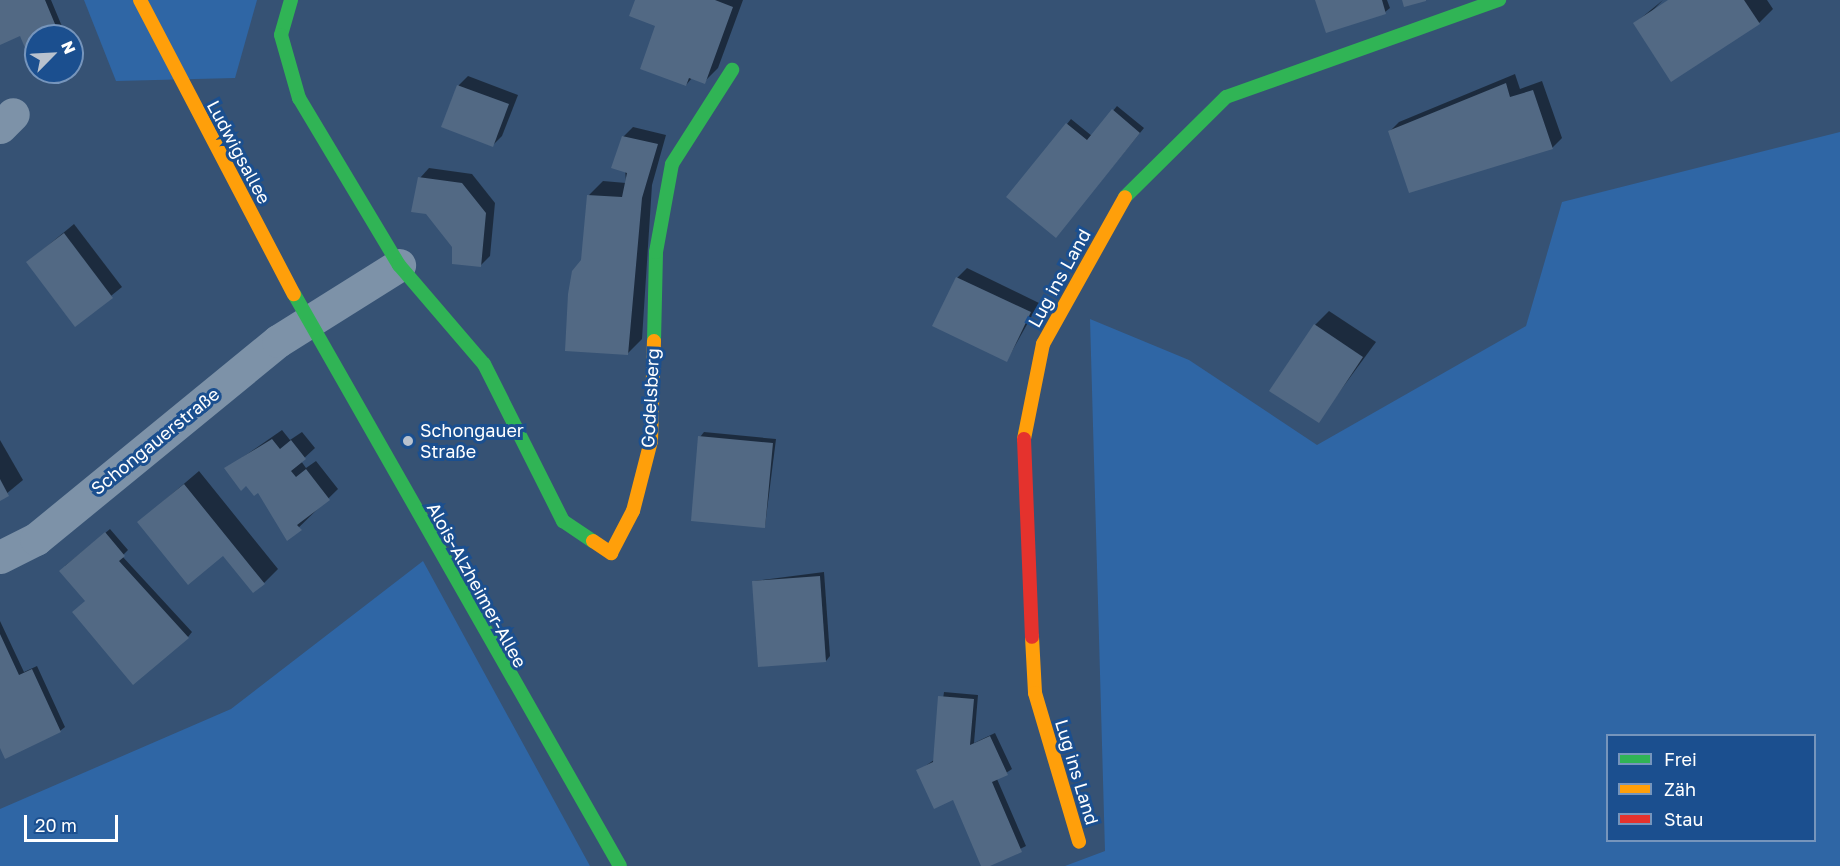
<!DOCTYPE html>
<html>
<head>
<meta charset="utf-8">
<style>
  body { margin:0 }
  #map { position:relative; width:1840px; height:866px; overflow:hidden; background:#365274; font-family:"Golos Text",sans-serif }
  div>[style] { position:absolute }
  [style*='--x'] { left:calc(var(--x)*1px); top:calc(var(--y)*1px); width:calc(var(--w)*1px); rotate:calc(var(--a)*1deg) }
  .green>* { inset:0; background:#2f66a5 }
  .shadow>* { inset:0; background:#0007 }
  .building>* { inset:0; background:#526984 }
  .street>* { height:33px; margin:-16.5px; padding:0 16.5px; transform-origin:16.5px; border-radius:16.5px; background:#7d92a8 }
  .fast>* { height:14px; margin:-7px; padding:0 7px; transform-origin:7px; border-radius:7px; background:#30b455 }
  .slow>* { height:14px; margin:-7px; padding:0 7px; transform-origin:7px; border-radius:7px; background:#ff9f0a }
  .jam>* { height:14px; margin:-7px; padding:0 7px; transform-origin:7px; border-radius:7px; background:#e5322d }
  .dots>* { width:16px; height:16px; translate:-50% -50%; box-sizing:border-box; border:3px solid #1b4f8f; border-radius:50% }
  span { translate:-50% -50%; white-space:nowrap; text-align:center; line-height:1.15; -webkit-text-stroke:6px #1b4f8f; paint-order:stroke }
  .street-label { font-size:18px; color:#fff }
  .poi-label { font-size:18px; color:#fff }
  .left { translate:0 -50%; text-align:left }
  .legend { position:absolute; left:1606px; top:734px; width:210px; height:108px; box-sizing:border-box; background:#1b4f8f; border:2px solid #7695bc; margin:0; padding:8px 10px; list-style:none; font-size:18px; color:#fff }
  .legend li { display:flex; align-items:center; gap:12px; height:30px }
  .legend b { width:30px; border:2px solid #7695bc }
  .north { position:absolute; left:24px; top:24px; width:60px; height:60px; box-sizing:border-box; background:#1b4f8f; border:2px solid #7695bc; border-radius:50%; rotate:66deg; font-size:16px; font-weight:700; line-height:24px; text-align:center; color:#fff }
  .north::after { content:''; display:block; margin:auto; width:21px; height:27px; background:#b9c2ce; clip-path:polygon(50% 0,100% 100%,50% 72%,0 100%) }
  .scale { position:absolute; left:24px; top:815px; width:94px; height:27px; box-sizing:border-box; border:3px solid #fff; border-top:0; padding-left:8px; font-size:18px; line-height:21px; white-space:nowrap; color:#fff; -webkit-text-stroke:4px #1b4f8f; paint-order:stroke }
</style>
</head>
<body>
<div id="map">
  <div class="green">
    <div style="clip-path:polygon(84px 0,257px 0,235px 78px,116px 81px)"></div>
    <div style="clip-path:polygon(evenodd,1840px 132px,1840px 866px,1065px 866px,1105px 851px,1090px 319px,1189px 360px,1317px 445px,1526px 326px,1562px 202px,1840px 132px,1608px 736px,1814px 736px,1814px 840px,1608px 840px,1608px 736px)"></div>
    <div style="clip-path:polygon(423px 561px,590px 866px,0 866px,0 809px,231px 709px)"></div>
  </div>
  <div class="shadow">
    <div style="clip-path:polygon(0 0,51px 0,66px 36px,36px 36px,36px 58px,21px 34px,0 44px)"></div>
    <div style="clip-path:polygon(636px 0,743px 0,718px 68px,704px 82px,692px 78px,686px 85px,657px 25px)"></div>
    <div style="clip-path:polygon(1317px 0,1387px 0,1390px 8px,1385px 12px)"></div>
    <div style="clip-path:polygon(1663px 0,1649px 14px,1671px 0,1767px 0,1773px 9px,1759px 23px,1635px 23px)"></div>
    <div style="clip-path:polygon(1515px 74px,1520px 89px,1542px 81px,1562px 138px,1552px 148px,1389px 132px,1399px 122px)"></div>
    <div style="clip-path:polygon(468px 76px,518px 95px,502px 136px,493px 145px,443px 127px,459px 85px)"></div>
    <div style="clip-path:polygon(1117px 106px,1144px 128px,1060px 231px,1067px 124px,1071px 119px,1092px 136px)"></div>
    <div style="clip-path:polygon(633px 127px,666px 135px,652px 185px,642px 339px,628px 353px,583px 261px,589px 195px,603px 181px,626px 183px,623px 137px)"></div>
    <div style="clip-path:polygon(429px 168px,472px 174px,495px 203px,490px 256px,481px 265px,453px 247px,420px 178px)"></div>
    <div style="clip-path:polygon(74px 224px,122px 287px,75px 325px,28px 262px)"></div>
    <div style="clip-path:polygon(967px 268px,1039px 303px,1007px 360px,957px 278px)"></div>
    <div style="clip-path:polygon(1329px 311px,1376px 342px,1318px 421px,1315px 325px)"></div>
    <div style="clip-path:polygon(282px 430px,290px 440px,302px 432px,315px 448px,301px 461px,306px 468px,316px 461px,338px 489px,287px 539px,259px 490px,226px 469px)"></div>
    <div style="clip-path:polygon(704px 432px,776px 439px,765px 526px,700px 437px)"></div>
    <div style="clip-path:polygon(0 440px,23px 480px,0 499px)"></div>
    <div style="clip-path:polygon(199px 471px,278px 569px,264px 583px,223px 554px,139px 522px)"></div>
    <div style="clip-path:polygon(110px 529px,128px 550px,122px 556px,192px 632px,188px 637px,86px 601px,65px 566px)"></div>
    <div style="clip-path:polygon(824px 572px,830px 656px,826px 661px,754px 581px)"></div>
    <div style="clip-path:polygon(0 621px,24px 672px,37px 666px,65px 727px,60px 731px,0 745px)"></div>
    <div style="clip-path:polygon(944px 692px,978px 695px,974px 743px,995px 733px,1012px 769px,997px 779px,1026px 846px,986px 866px,954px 798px,918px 771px,934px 760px)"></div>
  </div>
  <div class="building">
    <div style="clip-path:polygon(0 0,45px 0,60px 36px,36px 36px,36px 60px,31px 62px,20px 36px,0 45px)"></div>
    <div style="clip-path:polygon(635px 0,715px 0,733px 7px,705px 84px,689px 78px,686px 86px,640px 69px,655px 26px,629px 16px)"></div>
    <div style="clip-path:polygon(1315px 0,1382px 0,1386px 14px,1326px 33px)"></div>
    <div style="clip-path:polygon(1402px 0,1426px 0,1426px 1px,1404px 7px)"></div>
    <div style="clip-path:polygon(1668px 0,1744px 0,1760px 24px,1671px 82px,1633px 23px)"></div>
    <div style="clip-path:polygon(1506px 83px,1510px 97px,1533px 90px,1553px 149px,1409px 193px,1388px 131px)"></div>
    <div style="clip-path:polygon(457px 85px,509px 104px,493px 147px,441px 127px)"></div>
    <div style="clip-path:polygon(1112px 109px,1140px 133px,1056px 238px,1006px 197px,1066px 123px,1087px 140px)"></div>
    <div style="clip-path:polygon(622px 136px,658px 144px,642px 198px,628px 355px,565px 351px,568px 294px,572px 271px,581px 260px,587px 195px,622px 197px,627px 173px,611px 168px)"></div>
    <div style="clip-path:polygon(418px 177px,462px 183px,486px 213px,481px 267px,452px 264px,452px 247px,426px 214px,411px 212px)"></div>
    <div style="clip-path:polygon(64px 233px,113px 298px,75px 327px,26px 262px)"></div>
    <div style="clip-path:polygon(956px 277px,1031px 312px,1007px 362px,932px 326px)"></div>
    <div style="clip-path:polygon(1314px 324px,1363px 357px,1319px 423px,1269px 391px)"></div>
    <div style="clip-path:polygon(698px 436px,773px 443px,765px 528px,691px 521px)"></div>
    <div style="clip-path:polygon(272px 439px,280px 449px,291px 440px,306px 459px,291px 471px,296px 477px,306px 469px,330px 500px,297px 525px,302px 530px,287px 541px,258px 493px,254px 496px,246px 486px,241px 491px,224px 468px)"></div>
    <div style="clip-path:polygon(0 479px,9px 496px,0 501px)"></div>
    <div style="clip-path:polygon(184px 484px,265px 584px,253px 593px,223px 556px,188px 585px,137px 522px)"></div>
    <div style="clip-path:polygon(105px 532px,125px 556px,119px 561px,189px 638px,133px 685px,72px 612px,85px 601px,59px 571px)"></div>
    <div style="clip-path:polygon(820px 576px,826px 662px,758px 667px,752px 581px)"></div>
    <div style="clip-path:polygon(0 634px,19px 675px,32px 669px,61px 732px,5px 759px,0 748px)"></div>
    <div style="clip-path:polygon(938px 696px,974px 699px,970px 745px,990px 736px,1008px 775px,992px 782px,1022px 852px,990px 866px,981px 866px,953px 800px,934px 809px,916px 770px,933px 762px)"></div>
  </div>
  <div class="street">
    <div style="--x:0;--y:127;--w:18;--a:-45"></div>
    <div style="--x:0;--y:557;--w:40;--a:-26.6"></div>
    <div style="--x:36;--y:539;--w:313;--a:-39.3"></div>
    <div style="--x:278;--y:341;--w:143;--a:-32.1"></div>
  </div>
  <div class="fast">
    <div style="--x:291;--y:0;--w:36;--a:106"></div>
    <div style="--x:281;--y:35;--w:66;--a:74.1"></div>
    <div style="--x:299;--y:98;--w:195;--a:59.1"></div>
    <div style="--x:399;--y:265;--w:130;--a:49.4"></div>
    <div style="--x:484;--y:364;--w:176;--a:63.3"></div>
    <div style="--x:563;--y:521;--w:36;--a:34"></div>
    <div style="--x:1125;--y:197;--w:142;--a:-44.7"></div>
    <div style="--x:1226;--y:97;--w:290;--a:-19.6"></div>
    <div style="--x:294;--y:294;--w:658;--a:60.32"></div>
    <div style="--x:654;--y:341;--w:89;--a:-88.7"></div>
    <div style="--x:656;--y:252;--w:89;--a:-79.7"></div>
    <div style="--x:672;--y:164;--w:112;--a:-57.4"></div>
  </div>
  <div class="slow">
    <div style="--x:140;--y:0;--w:332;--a:62.4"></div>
    <div style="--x:1024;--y:439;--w:97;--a:-78.7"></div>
    <div style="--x:1043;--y:344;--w:168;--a:-60.8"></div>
    <div style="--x:593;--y:541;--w:22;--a:34"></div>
    <div style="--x:611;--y:553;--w:47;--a:-62.4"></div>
    <div style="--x:633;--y:511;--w:72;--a:-75.6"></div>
    <div style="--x:651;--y:441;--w:100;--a:-88.3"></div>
    <div style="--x:1032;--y:637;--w:56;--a:86.9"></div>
    <div style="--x:1035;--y:693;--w:155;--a:73.5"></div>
  </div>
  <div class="jam">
    <div style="--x:1024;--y:439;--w:198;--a:87.7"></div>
  </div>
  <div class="dots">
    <div style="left:408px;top:441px;background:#b9c2ce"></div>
  </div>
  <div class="street-label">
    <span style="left:239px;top:152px;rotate:62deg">Ludwigsallee</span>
    <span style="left:1059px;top:278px;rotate:-61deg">Lug ins Land</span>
    <span style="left:650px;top:398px;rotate:-87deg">Godelsberg</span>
    <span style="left:155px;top:441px;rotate:-39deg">Schongauerstraße</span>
    <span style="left:477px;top:585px;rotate:61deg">Alois-Alzheimer-Allee</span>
    <span style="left:1077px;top:772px;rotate:73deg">Lug ins Land</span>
  </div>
  <div class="poi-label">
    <span class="left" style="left:420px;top:441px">Schongauer<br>Straße</span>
  </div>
  <ul class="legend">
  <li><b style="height:8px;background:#30b455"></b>Frei</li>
  <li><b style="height:8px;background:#ff9f0a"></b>Zäh</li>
  <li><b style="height:8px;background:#e5322d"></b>Stau</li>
  </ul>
  <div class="north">N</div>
  <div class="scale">20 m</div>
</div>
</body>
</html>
